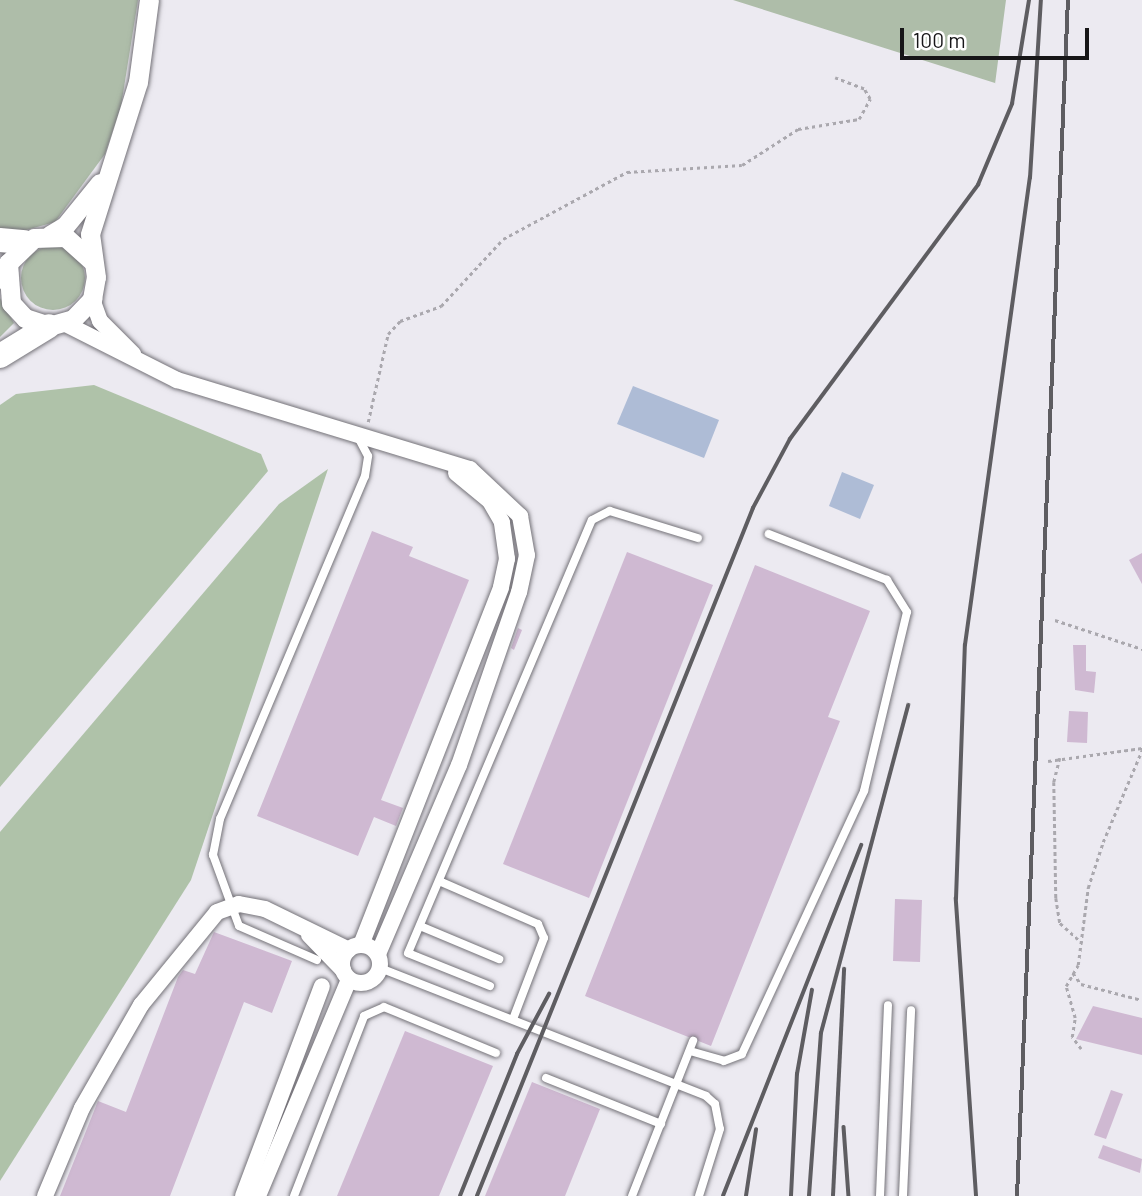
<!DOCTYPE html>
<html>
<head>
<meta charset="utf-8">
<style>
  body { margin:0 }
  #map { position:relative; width:1142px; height:1196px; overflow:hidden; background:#eceaf1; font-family:Barlow,sans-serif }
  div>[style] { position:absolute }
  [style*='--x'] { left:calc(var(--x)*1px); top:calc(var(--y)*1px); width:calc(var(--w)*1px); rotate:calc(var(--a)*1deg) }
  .green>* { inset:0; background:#aebda9 }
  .round { border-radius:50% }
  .forest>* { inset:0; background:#afc2a9 }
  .water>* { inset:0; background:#aebcd6 }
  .building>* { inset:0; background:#cfb9d2 }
  .path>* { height:2.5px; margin-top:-1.25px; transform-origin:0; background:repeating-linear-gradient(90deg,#aaa8ae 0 3.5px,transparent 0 7px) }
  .roads { filter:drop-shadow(0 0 2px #747278) drop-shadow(0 0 2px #747278) }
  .service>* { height:8px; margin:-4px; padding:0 4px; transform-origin:4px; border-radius:4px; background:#fff }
  .minor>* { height:16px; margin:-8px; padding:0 8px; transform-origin:8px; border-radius:8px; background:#fff }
  .minor>.ring { margin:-8px; padding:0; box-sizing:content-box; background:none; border:16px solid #fff; border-radius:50% }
  .tertiary>* { height:19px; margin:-9.5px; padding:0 9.5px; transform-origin:9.5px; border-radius:9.5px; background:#fff }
  .trunk>* { height:24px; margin:-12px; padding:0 12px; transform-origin:12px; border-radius:12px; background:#fff }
  .rail>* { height:3.5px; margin:-1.75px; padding:0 1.75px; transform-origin:1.75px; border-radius:1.75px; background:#5e5d61 }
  span { translate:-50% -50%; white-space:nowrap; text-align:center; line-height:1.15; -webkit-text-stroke:5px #fff; paint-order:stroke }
  .scale { position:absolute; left:900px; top:28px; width:189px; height:32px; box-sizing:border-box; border:4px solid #171618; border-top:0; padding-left:9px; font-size:21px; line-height:24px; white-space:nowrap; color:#171618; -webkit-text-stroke:5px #fff; paint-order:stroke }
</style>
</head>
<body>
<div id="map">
  <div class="green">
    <div style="clip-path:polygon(0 0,138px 0,121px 106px,105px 154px,55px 222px,12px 234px,0 231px)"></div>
    <div style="clip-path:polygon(733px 0,1006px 0,995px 84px,995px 83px)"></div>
    <div class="round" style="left:21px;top:246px;width:64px;height:64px"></div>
    <div style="clip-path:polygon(0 298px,14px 323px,0 337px)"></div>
  </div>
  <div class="forest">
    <div style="clip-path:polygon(94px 385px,261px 454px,268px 471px,0 787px,0 405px,16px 394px)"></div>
    <div style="clip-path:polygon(328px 469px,191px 880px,0 1181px,0 832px,279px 504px)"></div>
  </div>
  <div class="water">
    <div style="clip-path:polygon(633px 386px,719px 420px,704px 458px,617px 424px)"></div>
    <div style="clip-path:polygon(842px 472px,874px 485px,860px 519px,829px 506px)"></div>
  </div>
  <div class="building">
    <div style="clip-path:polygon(372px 531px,413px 547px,409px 556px,469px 580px,381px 800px,403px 808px,396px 826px,374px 817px,358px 856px,257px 816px)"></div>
    <div style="clip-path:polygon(627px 552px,713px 585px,589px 898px,503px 864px)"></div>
    <div style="clip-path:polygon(1142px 553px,1142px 584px,1129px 560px)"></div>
    <div style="clip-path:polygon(755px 565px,870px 611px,828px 717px,840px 721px,711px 1046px,585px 996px)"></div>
    <div style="clip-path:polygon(518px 628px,522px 630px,514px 650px,511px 648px)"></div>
    <div style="clip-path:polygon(1073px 645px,1086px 645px,1086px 671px,1096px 672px,1094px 693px,1075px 690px)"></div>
    <div style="clip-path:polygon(1069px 711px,1088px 712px,1087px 743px,1067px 742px)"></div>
    <div style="clip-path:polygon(895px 899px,922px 900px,920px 962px,893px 961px)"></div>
    <div style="clip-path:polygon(214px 932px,292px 961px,272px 1013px,244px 1002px,170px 1196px,60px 1196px,98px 1101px,126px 1112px,178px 977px,183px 970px,195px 974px)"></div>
    <div style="clip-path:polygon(1093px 1006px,1142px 1018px,1142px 1055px,1076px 1039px)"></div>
    <div style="clip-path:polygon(405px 1031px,493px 1066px,439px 1196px,337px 1196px)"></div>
    <div style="clip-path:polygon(532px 1082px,600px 1109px,565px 1196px,485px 1196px)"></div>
    <div style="clip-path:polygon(1111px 1090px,1123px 1094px,1106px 1139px,1094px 1135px)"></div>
    <div style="clip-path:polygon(1103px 1145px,1142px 1159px,1140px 1173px,1098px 1158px)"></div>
  </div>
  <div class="path">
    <div style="--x:368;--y:422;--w:90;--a:-77.2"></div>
    <div style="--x:388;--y:334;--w:18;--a:-47"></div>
    <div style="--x:400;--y:321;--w:44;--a:-20.1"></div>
    <div style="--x:441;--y:306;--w:91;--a:-47.2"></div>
    <div style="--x:503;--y:239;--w:141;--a:-28.4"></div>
    <div style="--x:627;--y:172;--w:115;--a:-3.5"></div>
    <div style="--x:742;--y:165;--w:67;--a:-32.7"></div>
    <div style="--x:798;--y:129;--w:62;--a:-9.3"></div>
    <div style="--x:859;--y:119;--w:23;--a:-61"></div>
    <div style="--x:870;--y:99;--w:12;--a:-121"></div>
    <div style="--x:864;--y:89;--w:31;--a:-159"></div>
    <div style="--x:1055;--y:620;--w:92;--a:18.4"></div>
    <div style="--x:1060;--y:758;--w:25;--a:104"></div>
    <div style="--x:1054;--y:782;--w:116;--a:89"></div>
    <div style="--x:1056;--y:898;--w:25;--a:81"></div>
    <div style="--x:1060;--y:923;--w:30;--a:42"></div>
    <div style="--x:1048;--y:761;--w:95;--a:-7.9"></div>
    <div style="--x:1073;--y:973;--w:14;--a:54"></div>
    <div style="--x:1081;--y:984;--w:63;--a:14.7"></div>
    <div style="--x:1081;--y:1049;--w:15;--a:-127"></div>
    <div style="--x:1072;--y:1037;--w:19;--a:-81"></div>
    <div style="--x:1075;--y:1018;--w:33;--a:-106"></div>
    <div style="--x:1066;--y:986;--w:24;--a:-60"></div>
    <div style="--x:1078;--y:965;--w:78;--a:-82.6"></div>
    <div style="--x:1088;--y:888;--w:48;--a:-71.9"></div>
    <div style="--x:1103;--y:842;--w:100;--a:-67"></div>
  </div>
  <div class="roads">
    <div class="service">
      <div style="--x:439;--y:881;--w:108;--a:23.5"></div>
      <div style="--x:538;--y:924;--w:15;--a:67"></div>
      <div style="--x:544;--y:938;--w:87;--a:110.9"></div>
      <div style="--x:420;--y:926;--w:86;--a:22.7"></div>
      <div style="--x:317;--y:960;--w:85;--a:-156.4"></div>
      <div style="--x:239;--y:926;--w:76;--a:-110.1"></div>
      <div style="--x:213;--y:855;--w:37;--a:-79"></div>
      <div style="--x:220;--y:819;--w:372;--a:-67.1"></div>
      <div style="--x:365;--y:476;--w:20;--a:-81"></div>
      <div style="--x:368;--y:456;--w:21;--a:-118"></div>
      <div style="--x:380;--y:968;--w:350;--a:21.4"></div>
      <div style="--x:706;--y:1096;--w:12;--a:42"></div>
      <div style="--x:715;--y:1104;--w:25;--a:79"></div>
      <div style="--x:720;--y:1129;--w:70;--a:107.4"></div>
      <div style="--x:490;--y:986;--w:88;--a:-158.1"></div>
      <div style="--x:408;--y:953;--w:470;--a:-67"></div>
      <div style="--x:592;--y:520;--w:20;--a:-27"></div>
      <div style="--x:610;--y:511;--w:92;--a:17.1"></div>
      <div style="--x:690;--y:1051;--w:35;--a:16"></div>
      <div style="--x:724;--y:1061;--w:19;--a:-21"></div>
      <div style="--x:742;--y:1054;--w:290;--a:-65.1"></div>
      <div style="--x:864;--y:791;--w:184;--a:-76.5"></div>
      <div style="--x:907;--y:612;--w:38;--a:-122"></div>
      <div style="--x:887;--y:580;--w:127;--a:-158.7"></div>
      <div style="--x:546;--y:1078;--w:124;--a:21.8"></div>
      <div style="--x:294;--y:1196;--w:193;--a:-68.7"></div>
      <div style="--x:364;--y:1016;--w:22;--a:-24"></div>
      <div style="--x:384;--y:1007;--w:121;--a:22.3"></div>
      <div style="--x:632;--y:1196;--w:167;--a:-68.5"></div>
      <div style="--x:880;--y:1196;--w:191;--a:-87.6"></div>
      <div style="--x:903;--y:1196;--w:186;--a:-87.5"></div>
    </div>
    <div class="minor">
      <div style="--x:92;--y:299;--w:23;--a:70"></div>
      <div style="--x:100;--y:321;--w:47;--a:45"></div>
      <div style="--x:64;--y:323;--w:127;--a:26.8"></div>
      <div style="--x:177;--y:380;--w:306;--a:16.9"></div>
      <div style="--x:470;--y:469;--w:69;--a:43.2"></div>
      <div style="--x:520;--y:516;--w:40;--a:80"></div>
      <div style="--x:527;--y:555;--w:38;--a:102"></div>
      <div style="--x:519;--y:592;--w:183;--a:109.1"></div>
      <div style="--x:459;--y:765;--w:206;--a:113.2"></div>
      <div style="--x:309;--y:935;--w:49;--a:45.8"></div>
      <div class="ring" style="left:342px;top:945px;width:22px;height:22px"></div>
      <div style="--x:361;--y:945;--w:384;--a:-68.6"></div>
      <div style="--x:501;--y:587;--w:29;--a:-78"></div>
      <div style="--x:507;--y:559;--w:37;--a:-98"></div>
      <div style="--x:502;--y:522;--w:24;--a:-120"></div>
      <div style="--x:490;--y:501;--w:44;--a:-140.5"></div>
      <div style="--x:45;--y:1196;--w:95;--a:-67.2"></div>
      <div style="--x:82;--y:1108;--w:119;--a:-60.2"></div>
      <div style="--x:141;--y:1005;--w:120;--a:-50.7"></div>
      <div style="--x:217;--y:912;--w:23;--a:-20"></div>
      <div style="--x:239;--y:904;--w:26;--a:11"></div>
      <div style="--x:265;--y:909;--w:93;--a:26"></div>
      <div style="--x:243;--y:1196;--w:224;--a:-69.4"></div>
      <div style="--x:258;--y:1196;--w:235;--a:-67.2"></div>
    </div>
    <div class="tertiary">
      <div style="--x:50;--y:235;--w:17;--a:-31"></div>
      <div style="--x:65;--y:226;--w:55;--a:-50.9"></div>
      <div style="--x:92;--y:261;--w:36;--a:-138"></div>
      <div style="--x:65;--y:237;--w:31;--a:178"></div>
      <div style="--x:34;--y:238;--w:36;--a:136"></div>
      <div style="--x:8;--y:263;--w:40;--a:85.7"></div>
      <div style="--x:11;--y:303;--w:21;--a:47"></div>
      <div style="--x:25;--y:318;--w:25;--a:18"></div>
      <div style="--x:49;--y:326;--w:25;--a:-16"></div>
      <div style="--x:73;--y:319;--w:28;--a:-46"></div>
      <div style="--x:92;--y:299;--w:22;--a:-80"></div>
      <div style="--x:96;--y:277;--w:43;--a:-97.9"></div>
      <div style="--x:90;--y:234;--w:159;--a:-72.5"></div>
      <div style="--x:138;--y:82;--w:83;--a:-82.4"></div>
    </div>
    <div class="trunk">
      <div style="--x:0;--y:240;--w:25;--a:5"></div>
      <div style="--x:0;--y:271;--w:9;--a:49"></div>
      <div style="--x:0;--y:356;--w:57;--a:-31.5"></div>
    </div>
  </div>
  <div class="rail">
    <div style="--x:844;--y:1127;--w:69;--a:85.9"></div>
    <div style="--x:460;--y:1196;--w:153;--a:-68.1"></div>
    <div style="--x:517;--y:1054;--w:68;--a:-61.9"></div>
    <div style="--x:477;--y:1196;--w:741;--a:-68.14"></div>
    <div style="--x:753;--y:508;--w:78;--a:-61.8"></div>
    <div style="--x:790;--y:439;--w:316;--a:-53.5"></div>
    <div style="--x:978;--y:185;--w:88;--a:-67.2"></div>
    <div style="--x:1012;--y:104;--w:105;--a:-80.7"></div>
    <div style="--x:723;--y:1196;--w:377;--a:-68.5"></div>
    <div style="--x:746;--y:1196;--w:67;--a:-81.4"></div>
    <div style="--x:791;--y:1196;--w:122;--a:-87.2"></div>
    <div style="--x:797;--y:1074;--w:85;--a:-79.9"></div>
    <div style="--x:809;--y:1196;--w:163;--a:-85.8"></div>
    <div style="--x:821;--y:1033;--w:339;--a:-75.1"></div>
    <div style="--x:833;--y:1196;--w:227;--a:-87.2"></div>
    <div style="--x:976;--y:1196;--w:298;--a:-93.9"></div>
    <div style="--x:956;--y:899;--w:254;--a:-88"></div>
    <div style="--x:965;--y:645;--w:472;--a:-82.1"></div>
    <div style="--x:1030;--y:178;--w:178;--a:-86.5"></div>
    <div style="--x:1017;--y:1196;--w:1197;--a:-87.56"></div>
  </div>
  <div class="scale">100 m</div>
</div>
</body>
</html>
